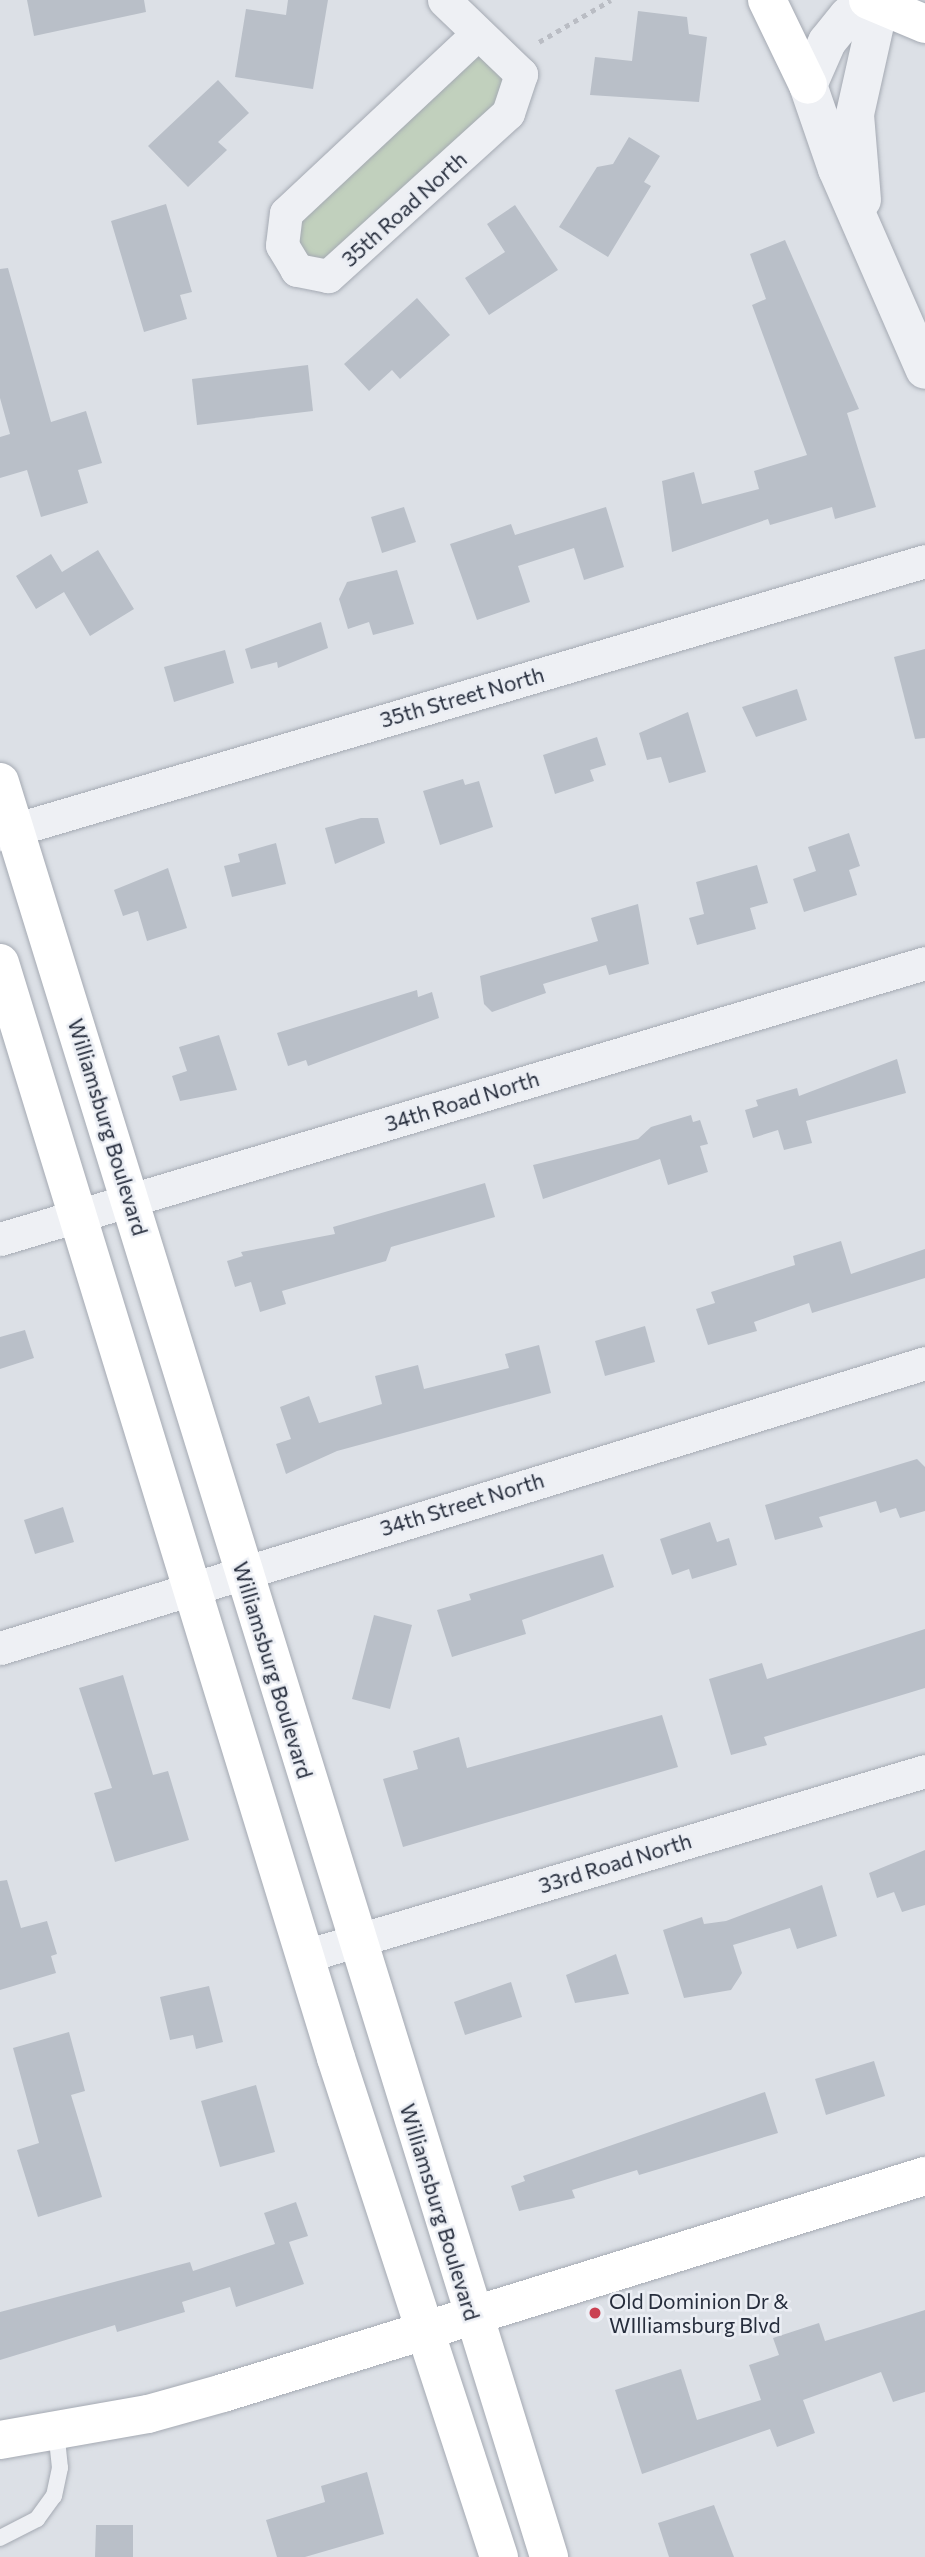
<!DOCTYPE html>
<html>
<head>
<meta charset="utf-8">
<style>
  body { margin:0 }
  #map { position:relative; width:925px; height:2557px; overflow:hidden; background:#dce0e6; font-family:Commissioner,sans-serif }
  div>[style] { position:absolute }
  [style*='--x'] { left:calc(var(--x)*1px); top:calc(var(--y)*1px); width:calc(var(--w)*1px); rotate:calc(var(--a)*1deg) }
  .green>* { inset:0; background:#c1d0bd }
  .building>* { inset:0; background:#b9bfc8 }
  .path>* { height:4.5px; margin-top:-2.25px; transform-origin:0; background:repeating-linear-gradient(90deg,#babdc4 0 5px,transparent 0 10px) }
  .roads { filter:drop-shadow(0 0 2px #a5aab3) drop-shadow(0 0 2px #a5aab3) }
  .service>* { height:16px; margin:-8px; padding:0 8px; transform-origin:8px; border-radius:8px; background:#eef0f4 }
  .minor>* { height:33px; margin:-16.5px; padding:0 16.5px; transform-origin:16.5px; border-radius:16.5px; background:#eef0f4 }
  .tertiary>* { height:38px; margin:-19px; padding:0 19px; transform-origin:19px; border-radius:19px; background:#eef0f4 }
  .secondary>* { height:38px; margin:-19px; padding:0 19px; transform-origin:19px; border-radius:19px; background:#fff }
  .primary>* { height:38px; margin:-19px; padding:0 19px; transform-origin:19px; border-radius:19px; background:#fff }
  .dots>* { width:19px; height:19px; translate:-50% -50%; box-sizing:border-box; border:4px solid #ebeef4; border-radius:50% }
  span { translate:-50% -50%; white-space:nowrap; text-align:center; line-height:1.15; -webkit-text-stroke:5px #ebeef4; paint-order:stroke }
  .street-label { font-size:21px; color:#262d3c }
  .poi-label { font-size:21px; color:#262d3c }
  .left { translate:0 -50%; text-align:left }
</style>
</head>
<body>
<div id="map">
  <div class="green">
    <div style="clip-path:polygon(475px 36px,504px 52px,508px 113px,328px 276px,297px 270px,286px 213px)"></div>
  </div>
  <div class="building">
    <div style="clip-path:polygon(27px 0,144px 0,146px 12px,34px 36px)"></div>
    <div style="clip-path:polygon(288px 0,328px 0,313px 89px,235px 77px,246px 9px,286px 15px)"></div>
    <div style="clip-path:polygon(638px 11px,687px 17px,689px 34px,707px 37px,699px 102px,590px 95px,595px 57px,632px 61px)"></div>
    <div style="clip-path:polygon(218px 80px,249px 113px,218px 142px,227px 150px,188px 187px,148px 146px)"></div>
    <div style="clip-path:polygon(629px 137px,660px 156px,644px 182px,651px 186px,608px 257px,559px 227px,597px 167px,613px 164px)"></div>
    <div style="clip-path:polygon(166px 204px,192px 292px,180px 295px,187px 319px,144px 332px,111px 221px)"></div>
    <div style="clip-path:polygon(515px 205px,558px 270px,489px 315px,465px 278px,505px 252px,487px 224px)"></div>
    <div style="clip-path:polygon(785px 240px,859px 409px,847px 413px,876px 507px,835px 519px,832px 507px,770px 525px,768px 519px,672px 552px,662px 481px,694px 472px,702px 504px,759px 489px,754px 471px,807px 455px,752px 305px,766px 299px,750px 254px)"></div>
    <div style="clip-path:polygon(8px 268px,51px 422px,86px 411px,102px 463px,78px 470px,88px 503px,41px 517px,27px 470px,0 478px,0 437px,10px 434px,0 398px,0 269px)"></div>
    <div style="clip-path:polygon(417px 298px,450px 335px,400px 379px,392px 370px,369px 391px,344px 364px)"></div>
    <div style="clip-path:polygon(308px 365px,313px 411px,197px 425px,192px 379px)"></div>
    <div style="clip-path:polygon(404px 507px,416px 542px,382px 553px,371px 517px)"></div>
    <div style="clip-path:polygon(606px 507px,624px 567px,584px 580px,574px 548px,518px 566px,530px 602px,477px 620px,450px 544px,511px 524px,515px 535px)"></div>
    <div style="clip-path:polygon(98px 550px,134px 609px,90px 636px,64px 592px,36px 609px,16px 576px,51px 554px,62px 572px)"></div>
    <div style="clip-path:polygon(397px 570px,414px 624px,373px 635px,369px 622px,348px 629px,339px 599px,347px 582px)"></div>
    <div style="clip-path:polygon(321px 622px,328px 648px,278px 668px,277px 662px,251px 669px,245px 649px)"></div>
    <div style="clip-path:polygon(925px 649px,925px 738px,915px 739px,894px 657px)"></div>
    <div style="clip-path:polygon(225px 650px,234px 683px,174px 702px,164px 667px)"></div>
    <div style="clip-path:polygon(797px 689px,807px 720px,756px 737px,742px 707px)"></div>
    <div style="clip-path:polygon(688px 712px,706px 772px,669px 783px,661px 757px,647px 760px,639px 733px)"></div>
    <div style="clip-path:polygon(597px 737px,606px 765px,590px 770px,594px 781px,555px 794px,543px 755px)"></div>
    <div style="clip-path:polygon(463px 779px,465px 785px,479px 781px,493px 827px,440px 845px,423px 791px)"></div>
    <div style="clip-path:polygon(361px 818px,378px 818px,385px 843px,335px 864px,325px 828px)"></div>
    <div style="clip-path:polygon(849px 833px,860px 866px,849px 870px,857px 895px,804px 912px,793px 879px,816px 871px,808px 847px)"></div>
    <div style="clip-path:polygon(276px 843px,286px 884px,232px 897px,224px 866px,240px 862px,238px 854px)"></div>
    <div style="clip-path:polygon(757px 865px,768px 903px,750px 908px,756px 929px,697px 945px,689px 918px,704px 914px,696px 882px)"></div>
    <div style="clip-path:polygon(168px 868px,187px 928px,147px 941px,138px 911px,123px 916px,114px 890px)"></div>
    <div style="clip-path:polygon(638px 904px,649px 964px,609px 975px,606px 965px,543px 984px,546px 993px,492px 1012px,484px 1004px,480px 976px,598px 941px,591px 918px)"></div>
    <div style="clip-path:polygon(417px 990px,418px 997px,432px 992px,439px 1018px,308px 1066px,306px 1060px,288px 1066px,277px 1033px)"></div>
    <div style="clip-path:polygon(219px 1035px,237px 1090px,180px 1101px,172px 1076px,187px 1071px,179px 1047px)"></div>
    <div style="clip-path:polygon(897px 1059px,906px 1093px,806px 1121px,812px 1143px,784px 1150px,778px 1130px,753px 1138px,745px 1110px,758px 1106px,756px 1100px,797px 1088px,799px 1096px)"></div>
    <div style="clip-path:polygon(691px 1115px,693px 1122px,700px 1120px,708px 1144px,700px 1146px,708px 1172px,668px 1185px,660px 1159px,543px 1199px,533px 1165px,638px 1139px,651px 1127px)"></div>
    <div style="clip-path:polygon(485px 1183px,495px 1217px,391px 1247px,386px 1261px,282px 1291px,286px 1304px,260px 1312px,251px 1282px,235px 1287px,227px 1261px,243px 1256px,241px 1252px,335px 1234px,333px 1227px)"></div>
    <div style="clip-path:polygon(841px 1241px,851px 1274px,925px 1249px,925px 1278px,812px 1313px,809px 1303px,754px 1322px,757px 1331px,708px 1345px,696px 1309px,715px 1303px,711px 1292px,795px 1265px,793px 1256px)"></div>
    <div style="clip-path:polygon(645px 1326px,655px 1362px,605px 1376px,595px 1341px)"></div>
    <div style="clip-path:polygon(25px 1330px,34px 1358px,0 1369px,0 1337px)"></div>
    <div style="clip-path:polygon(539px 1345px,551px 1393px,337px 1451px,286px 1474px,276px 1444px,291px 1439px,280px 1407px,309px 1396px,319px 1423px,382px 1404px,375px 1376px,418px 1365px,424px 1389px,509px 1368px,505px 1354px)"></div>
    <div style="clip-path:polygon(917px 1459px,925px 1467px,925px 1511px,900px 1518px,896px 1508px,880px 1513px,876px 1501px,819px 1517px,823px 1527px,775px 1540px,765px 1505px)"></div>
    <div style="clip-path:polygon(63px 1507px,74px 1542px,35px 1554px,24px 1520px)"></div>
    <div style="clip-path:polygon(710px 1522px,717px 1542px,729px 1538px,737px 1565px,692px 1579px,689px 1569px,672px 1575px,660px 1539px)"></div>
    <div style="clip-path:polygon(603px 1554px,614px 1587px,522px 1620px,526px 1634px,452px 1657px,437px 1610px,471px 1600px,469px 1594px)"></div>
    <div style="clip-path:polygon(374px 1615px,412px 1625px,390px 1709px,352px 1699px)"></div>
    <div style="clip-path:polygon(925px 1629px,925px 1688px,764px 1737px,767px 1745px,731px 1755px,709px 1679px,762px 1663px,767px 1679px)"></div>
    <div style="clip-path:polygon(123px 1675px,153px 1775px,168px 1771px,189px 1840px,115px 1862px,94px 1793px,112px 1788px,79px 1688px)"></div>
    <div style="clip-path:polygon(662px 1715px,678px 1767px,403px 1847px,383px 1779px,418px 1769px,413px 1751px,459px 1737px,467px 1768px)"></div>
    <div style="clip-path:polygon(925px 1850px,925px 1905px,902px 1912px,894px 1892px,877px 1898px,869px 1873px)"></div>
    <div style="clip-path:polygon(7px 1880px,21px 1928px,47px 1921px,57px 1954px,51px 1956px,56px 1973px,0 1990px,0 1881px)"></div>
    <div style="clip-path:polygon(822px 1885px,837px 1936px,797px 1949px,790px 1928px,733px 1945px,742px 1973px,731px 1990px,684px 1998px,663px 1930px,702px 1917px,704px 1924px,726px 1921px)"></div>
    <div style="clip-path:polygon(616px 1954px,629px 1994px,575px 2003px,566px 1975px)"></div>
    <div style="clip-path:polygon(511px 1982px,522px 2017px,465px 2035px,454px 2002px)"></div>
    <div style="clip-path:polygon(209px 1986px,223px 2042px,196px 2049px,193px 2035px,170px 2040px,160px 1997px)"></div>
    <div style="clip-path:polygon(69px 2032px,85px 2091px,71px 2095px,102px 2197px,38px 2217px,17px 2150px,39px 2143px,13px 2048px)"></div>
    <div style="clip-path:polygon(874px 2061px,885px 2096px,826px 2115px,815px 2079px)"></div>
    <div style="clip-path:polygon(256px 2085px,275px 2152px,220px 2167px,201px 2101px)"></div>
    <div style="clip-path:polygon(765px 2092px,778px 2133px,639px 2175px,637px 2170px,572px 2190px,575px 2198px,519px 2211px,511px 2186px,525px 2181px,523px 2176px)"></div>
    <div style="clip-path:polygon(296px 2202px,308px 2236px,289px 2242px,304px 2284px,236px 2307px,230px 2287px,182px 2302px,185px 2312px,117px 2332px,115px 2325px,0 2360px,0 2312px,190px 2262px,193px 2271px,275px 2244px,264px 2213px)"></div>
    <div style="clip-path:polygon(925px 2310px,925px 2392px,893px 2402px,881px 2372px,803px 2400px,815px 2433px,777px 2447px,770px 2429px,642px 2474px,615px 2390px,681px 2369px,697px 2420px,761px 2400px,749px 2365px,779px 2355px,773px 2338px,819px 2323px,825px 2341px)"></div>
    <div style="clip-path:polygon(367px 2472px,384px 2534px,305px 2557px,277px 2557px,266px 2520px,325px 2502px,321px 2486px)"></div>
    <div style="clip-path:polygon(714px 2505px,734px 2557px,669px 2557px,658px 2523px)"></div>
    <div style="clip-path:polygon(96px 2525px,133px 2525px,133px 2557px,95px 2557px)"></div>
  </div>
  <div class="path">
    <div style="--x:539;--y:42;--w:83;--a:-30.3"></div>
  </div>
  <div class="roads">
    <div class="service">
      <div style="--x:0;--y:2538;--w:42;--a:-27.2"></div>
      <div style="--x:37;--y:2519;--w:29;--a:-54"></div>
      <div style="--x:54;--y:2496;--w:29;--a:-78"></div>
      <div style="--x:60;--y:2468;--w:38;--a:-96"></div>
    </div>
    <div class="minor">
      <div style="--x:444;--y:0;--w:107;--a:43.9"></div>
      <div style="--x:521;--y:74;--w:41;--a:108.4"></div>
      <div style="--x:508;--y:113;--w:243;--a:137.8"></div>
      <div style="--x:328;--y:276;--w:32;--a:-169"></div>
      <div style="--x:297;--y:270;--w:29;--a:-121"></div>
      <div style="--x:282;--y:245;--w:32;--a:-83"></div>
      <div style="--x:286;--y:213;--w:259;--a:-43.1"></div>
      <div style="--x:0;--y:834;--w:964;--a:-16.44"></div>
      <div style="--x:0;--y:1239;--w:965;--a:-16.61"></div>
      <div style="--x:0;--y:1648;--w:968;--a:-17.12"></div>
      <div style="--x:305;--y:1956;--w:647;--a:-16.61"></div>
    </div>
    <div class="tertiary">
      <div style="--x:885;--y:0;--w:40;--a:156.6"></div>
      <div style="--x:848;--y:16;--w:33;--a:129"></div>
      <div style="--x:827;--y:42;--w:47;--a:113.8"></div>
      <div style="--x:808;--y:85;--w:89;--a:71"></div>
      <div style="--x:837;--y:169;--w:219;--a:66.4"></div>
      <div style="--x:862;--y:200;--w:86;--a:-94.7"></div>
      <div style="--x:855;--y:114;--w:110;--a:-77.4"></div>
    </div>
    <div class="secondary">
      <div style="--x:0;--y:782;--w:1858;--a:72.81"></div>
      <div style="--x:0;--y:963;--w:1145;--a:72.94"></div>
      <div style="--x:336;--y:2058;--w:525;--a:71.91"></div>
    </div>
    <div class="primary">
      <div style="--x:767;--y:0;--w:94;--a:64.2"></div>
      <div style="--x:868;--y:0;--w:62;--a:22.8"></div>
      <div style="--x:0;--y:2440;--w:150;--a:-10"></div>
      <div style="--x:148;--y:2414;--w:78;--a:-15.6"></div>
      <div style="--x:223;--y:2393;--w:735;--a:-17.18"></div>
    </div>
  </div>
  <div class="dots">
    <div style="left:595px;top:2313px;background:#ca4152"></div>
  </div>
  <div class="street-label">
    <span style="left:404px;top:209px;rotate:-42deg">35th Road North</span>
    <span style="left:462px;top:697px;rotate:-16deg">35th Street North</span>
    <span style="left:462px;top:1101px;rotate:-17deg">34th Road North</span>
    <span style="left:108px;top:1127px;rotate:73deg">Williamsburg Boulevard</span>
    <span style="left:462px;top:1504px;rotate:-17deg">34th Street North</span>
    <span style="left:273px;top:1670px;rotate:73deg">Williamsburg Boulevard</span>
    <span style="left:615px;top:1863px;rotate:-17deg">33rd Road North</span>
    <span style="left:440px;top:2212px;rotate:73deg">Williamsburg Boulevard</span>
  </div>
  <div class="poi-label">
    <span class="left" style="left:609px;top:2313px">Old Dominion Dr &amp;<br>WIlliamsburg Blvd</span>
  </div>
</div>
</body>
</html>
